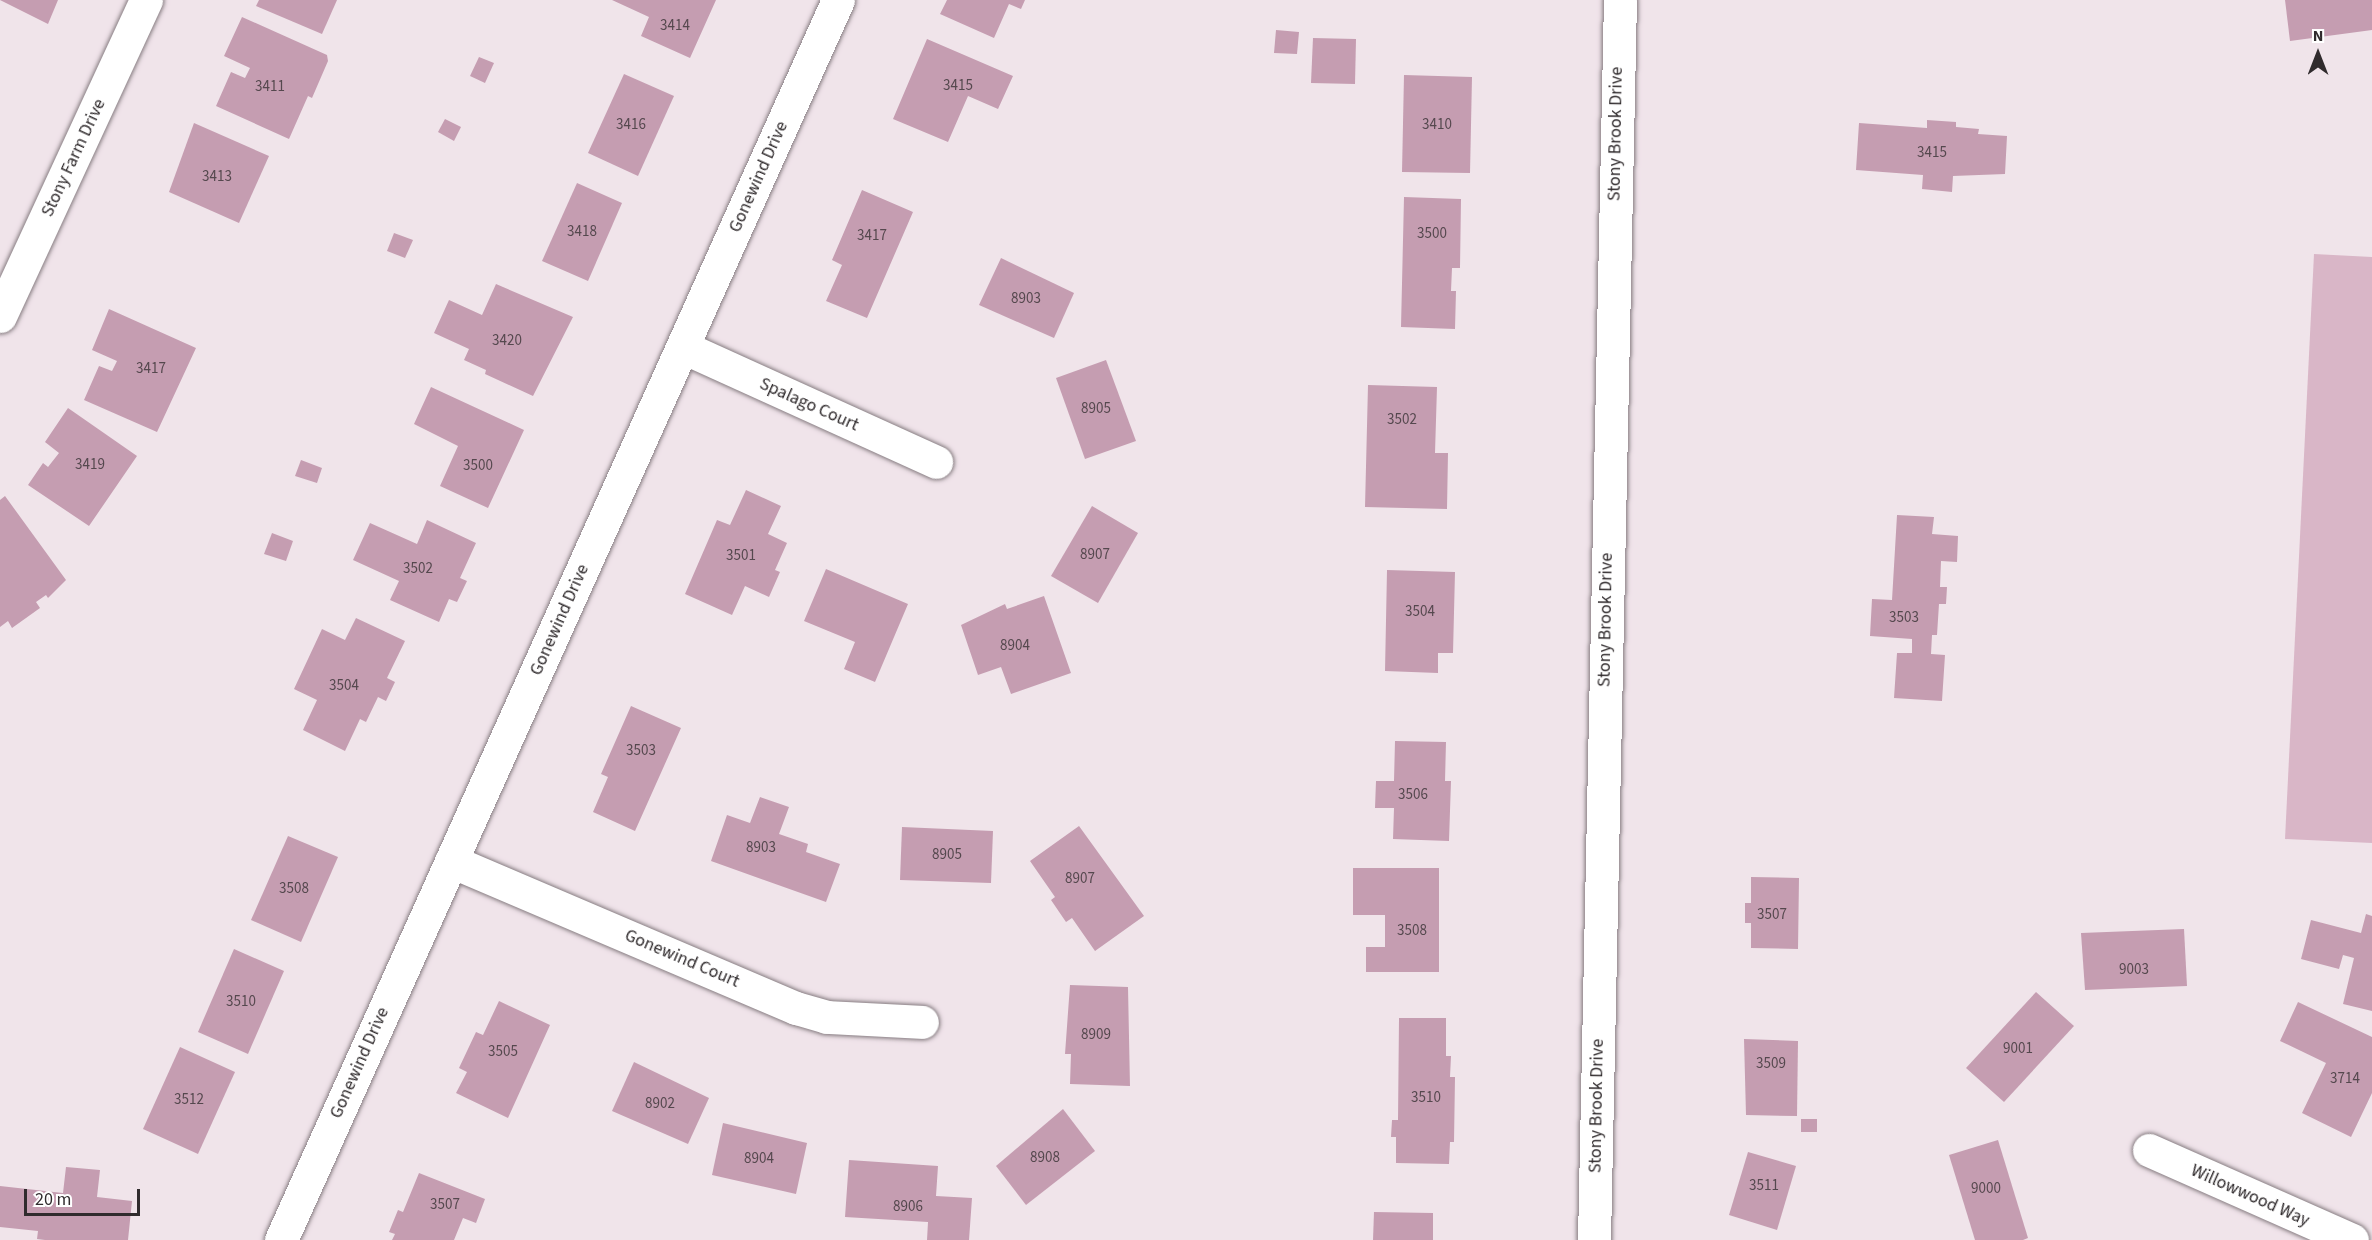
<!DOCTYPE html>
<html>
<head>
<meta charset="utf-8">
<style>
  body { margin:0 }
  #map { position:relative; width:2372px; height:1240px; overflow:hidden; background:#f0e4ea; font-family:"Source Sans 3",sans-serif }
  div>[style] { position:absolute }
  [style*='--x'] { left:calc(var(--x)*1px); top:calc(var(--y)*1px); width:calc(var(--w)*1px); rotate:calc(var(--a)*1deg) }
  .green>* { inset:0; background:#d9b6c7 }
  .building>* { inset:0; background:#c59db1 }
  .roads { filter:drop-shadow(0 0 2px #877d82) drop-shadow(0 0 2px #877d82) }
  .minor>* { height:33px; margin:-16.5px; padding:0 16.5px; transform-origin:16.5px; border-radius:16.5px; background:#fff }
  span { translate:-50% -50%; white-space:nowrap; text-align:center; line-height:1.15; -webkit-text-stroke:4.5px #fff; paint-order:stroke }
  .number-label { font-size:15px; color:#55484e }
  .number-label span { -webkit-text-stroke-width:0 }
  .street-label { font-size:18px; color:#302b2d }
  .north { position:absolute; left:2288px; top:24px; width:60px; height:60px; -webkit-text-stroke:4px #fff; paint-order:stroke; rotate:0deg; font-size:16px; font-weight:700; line-height:24px; text-align:center; color:#302b2d }
  .north::after { content:''; display:block; margin:auto; width:21px; height:27px; background:#302b2d; clip-path:polygon(50% 0,100% 100%,50% 72%,0 100%) }
  .scale { position:absolute; left:24px; top:1189px; width:116px; height:27px; box-sizing:border-box; border:3px solid #302b2d; border-top:0; padding-left:8px; font-size:18px; line-height:21px; white-space:nowrap; color:#302b2d; -webkit-text-stroke:4px #fff; paint-order:stroke }
</style>
</head>
<body>
<div id="map">
  <div class="green">
    <div style="clip-path:polygon(2314px 254px,2372px 257px,2372px 843px,2285px 839px)"></div>
  </div>
  <div class="building">
    <div style="clip-path:polygon(0 0,58px 0,48px 24px)"></div>
    <div style="clip-path:polygon(259px 0,337px 0,322px 34px,256px 6px)"></div>
    <div style="clip-path:polygon(612px 0,716px 0,690px 58px,641px 36px,649px 17px)"></div>
    <div style="clip-path:polygon(947px 0,1025px 0,1021px 9px,1009px 4px,994px 38px,940px 14px)"></div>
    <div style="clip-path:polygon(2285px 0,2372px 0,2372px 30px,2290px 41px)"></div>
    <div style="clip-path:polygon(242px 17px,327px 55px,328px 61px,312px 98px,308px 96px,289px 139px,216px 106px,231px 72px,245px 78px,250px 68px,224px 56px)"></div>
    <div style="clip-path:polygon(1276px 30px,1299px 32px,1297px 54px,1274px 53px)"></div>
    <div style="clip-path:polygon(1313px 38px,1356px 39px,1355px 84px,1311px 83px)"></div>
    <div style="clip-path:polygon(927px 39px,1013px 76px,998px 109px,968px 96px,948px 142px,893px 119px)"></div>
    <div style="clip-path:polygon(479px 57px,494px 63px,485px 83px,470px 76px)"></div>
    <div style="clip-path:polygon(624px 74px,674px 96px,638px 176px,588px 153px)"></div>
    <div style="clip-path:polygon(1404px 75px,1472px 77px,1470px 173px,1402px 172px)"></div>
    <div style="clip-path:polygon(445px 119px,461px 127px,454px 141px,438px 132px)"></div>
    <div style="clip-path:polygon(1927px 120px,1956px 122px,1956px 127px,1979px 129px,1978px 134px,2007px 136px,2005px 174px,1953px 176px,1952px 192px,1922px 189px,1923px 175px,1856px 170px,1859px 123px,1927px 128px)"></div>
    <div style="clip-path:polygon(194px 123px,269px 156px,239px 223px,169px 192px)"></div>
    <div style="clip-path:polygon(577px 183px,622px 203px,588px 281px,542px 261px)"></div>
    <div style="clip-path:polygon(862px 190px,913px 212px,867px 318px,826px 301px,842px 265px,832px 260px)"></div>
    <div style="clip-path:polygon(1404px 197px,1461px 199px,1460px 268px,1452px 268px,1451px 291px,1456px 291px,1455px 329px,1401px 327px)"></div>
    <div style="clip-path:polygon(394px 233px,413px 240px,405px 258px,387px 251px)"></div>
    <div style="clip-path:polygon(1001px 258px,1074px 293px,1054px 338px,979px 305px)"></div>
    <div style="clip-path:polygon(496px 284px,573px 317px,533px 396px,485px 374px,486px 370px,464px 360px,469px 349px,434px 333px,449px 300px,482px 315px)"></div>
    <div style="clip-path:polygon(109px 309px,196px 348px,157px 432px,84px 400px,99px 366px,112px 371px,117px 361px,92px 350px)"></div>
    <div style="clip-path:polygon(1106px 360px,1136px 441px,1085px 459px,1056px 378px)"></div>
    <div style="clip-path:polygon(1368px 385px,1437px 387px,1435px 453px,1448px 453px,1447px 509px,1365px 507px)"></div>
    <div style="clip-path:polygon(431px 387px,524px 430px,488px 508px,440px 486px,458px 446px,414px 424px)"></div>
    <div style="clip-path:polygon(68px 408px,137px 456px,89px 526px,28px 485px,43px 463px,48px 467px,59px 453px,45px 442px)"></div>
    <div style="clip-path:polygon(301px 460px,322px 468px,317px 483px,295px 476px)"></div>
    <div style="clip-path:polygon(746px 490px,781px 506px,768px 534px,787px 543px,775px 570px,780px 572px,769px 597px,745px 586px,732px 615px,685px 594px,717px 520px,730px 525px)"></div>
    <div style="clip-path:polygon(5px 496px,66px 580px,48px 598px,46px 595px,36px 602px,40px 608px,12px 628px,8px 621px,0 627px,0 500px)"></div>
    <div style="clip-path:polygon(1092px 506px,1138px 533px,1098px 603px,1051px 576px)"></div>
    <div style="clip-path:polygon(1897px 515px,1934px 517px,1932px 534px,1958px 536px,1957px 562px,1941px 561px,1940px 587px,1947px 587px,1946px 604px,1939px 604px,1937px 635px,1932px 635px,1931px 654px,1945px 655px,1942px 701px,1894px 698px,1897px 653px,1912px 653px,1912px 639px,1870px 636px,1872px 599px,1892px 600px)"></div>
    <div style="clip-path:polygon(427px 520px,476px 543px,460px 578px,467px 581px,457px 602px,449px 599px,439px 622px,390px 600px,399px 581px,353px 560px,370px 523px,417px 544px)"></div>
    <div style="clip-path:polygon(272px 533px,293px 541px,286px 561px,264px 554px)"></div>
    <div style="clip-path:polygon(826px 569px,908px 604px,875px 682px,844px 669px,855px 642px,804px 621px)"></div>
    <div style="clip-path:polygon(1387px 570px,1455px 572px,1453px 653px,1438px 653px,1438px 673px,1385px 671px)"></div>
    <div style="clip-path:polygon(1044px 596px,1071px 673px,1011px 694px,1001px 667px,978px 675px,961px 625px,1005px 604px,1007px 609px)"></div>
    <div style="clip-path:polygon(356px 618px,405px 641px,387px 678px,395px 682px,386px 701px,378px 697px,366px 722px,360px 719px,345px 751px,303px 730px,317px 700px,294px 689px,322px 629px,345px 640px)"></div>
    <div style="clip-path:polygon(631px 706px,681px 728px,635px 831px,593px 812px,608px 777px,601px 774px)"></div>
    <div style="clip-path:polygon(1395px 741px,1446px 742px,1445px 781px,1451px 781px,1449px 841px,1393px 839px,1394px 808px,1375px 808px,1376px 781px,1394px 781px)"></div>
    <div style="clip-path:polygon(760px 797px,789px 807px,779px 834px,808px 844px,806px 852px,840px 864px,826px 902px,711px 861px,727px 815px,750px 823px)"></div>
    <div style="clip-path:polygon(1079px 826px,1144px 916px,1095px 951px,1072px 918px,1066px 922px,1051px 900px,1055px 897px,1030px 861px)"></div>
    <div style="clip-path:polygon(902px 827px,993px 831px,991px 883px,900px 880px)"></div>
    <div style="clip-path:polygon(288px 836px,338px 857px,301px 942px,251px 920px)"></div>
    <div style="clip-path:polygon(1353px 868px,1439px 868px,1439px 972px,1366px 972px,1366px 947px,1385px 947px,1385px 915px,1353px 915px)"></div>
    <div style="clip-path:polygon(1751px 877px,1799px 878px,1798px 949px,1751px 948px,1751px 923px,1745px 923px,1745px 903px,1751px 903px)"></div>
    <div style="clip-path:polygon(2366px 914px,2372px 916px,2372px 1011px,2343px 1004px,2354px 958px,2343px 955px,2339px 969px,2301px 959px,2311px 920px,2361px 933px)"></div>
    <div style="clip-path:polygon(2184px 929px,2187px 986px,2085px 990px,2081px 933px)"></div>
    <div style="clip-path:polygon(234px 949px,284px 971px,248px 1054px,198px 1032px)"></div>
    <div style="clip-path:polygon(1070px 985px,1128px 987px,1130px 1086px,1070px 1084px,1071px 1054px,1065px 1054px)"></div>
    <div style="clip-path:polygon(2036px 992px,2074px 1026px,2004px 1102px,1966px 1068px)"></div>
    <div style="clip-path:polygon(499px 1001px,550px 1025px,508px 1118px,456px 1093px,467px 1072px,459px 1068px,476px 1032px,483px 1035px)"></div>
    <div style="clip-path:polygon(2298px 1002px,2372px 1037px,2372px 1093px,2351px 1137px,2302px 1113px,2326px 1063px,2280px 1041px)"></div>
    <div style="clip-path:polygon(1399px 1018px,1446px 1018px,1446px 1056px,1451px 1056px,1450px 1077px,1455px 1077px,1454px 1142px,1450px 1142px,1449px 1164px,1396px 1163px,1396px 1137px,1391px 1137px,1392px 1120px,1398px 1120px)"></div>
    <div style="clip-path:polygon(1744px 1039px,1798px 1041px,1797px 1116px,1746px 1115px)"></div>
    <div style="clip-path:polygon(180px 1047px,235px 1072px,198px 1154px,143px 1129px)"></div>
    <div style="clip-path:polygon(634px 1062px,709px 1098px,688px 1144px,612px 1111px)"></div>
    <div style="clip-path:polygon(1063px 1109px,1095px 1151px,1026px 1205px,996px 1166px)"></div>
    <div style="clip-path:polygon(1801px 1119px,1817px 1119px,1817px 1132px,1801px 1132px)"></div>
    <div style="clip-path:polygon(723px 1123px,807px 1143px,796px 1194px,712px 1175px)"></div>
    <div style="clip-path:polygon(1998px 1140px,2028px 1238px,2023px 1240px,1975px 1240px,1949px 1155px)"></div>
    <div style="clip-path:polygon(1748px 1152px,1796px 1166px,1777px 1230px,1729px 1215px)"></div>
    <div style="clip-path:polygon(849px 1160px,938px 1166px,936px 1196px,972px 1198px,969px 1240px,927px 1240px,928px 1222px,845px 1217px)"></div>
    <div style="clip-path:polygon(66px 1167px,100px 1170px,97px 1197px,132px 1201px,128px 1240px,45px 1240px,37px 1239px,38px 1231px,0 1227px,0 1186px,63px 1193px)"></div>
    <div style="clip-path:polygon(419px 1173px,485px 1199px,476px 1223px,463px 1218px,454px 1240px,392px 1240px,395px 1234px,389px 1232px,398px 1210px,403px 1212px)"></div>
    <div style="clip-path:polygon(1374px 1212px,1433px 1213px,1433px 1240px,1373px 1240px)"></div>
  </div>
  <div class="roads">
    <div class="minor">
      <div style="--x:0;--y:316;--w:348;--a:-65.2"></div>
      <div style="--x:683;--y:347;--w:278;--a:24.4"></div>
      <div style="--x:451;--y:861;--w:375;--a:23.1"></div>
      <div style="--x:796;--y:1008;--w:32;--a:16"></div>
      <div style="--x:827;--y:1017;--w:95;--a:3"></div>
      <div style="--x:2149;--y:1150;--w:222;--a:23.9"></div>
      <div style="--x:281;--y:1240;--w:1359;--a:-65.81"></div>
      <div style="--x:1594;--y:1240;--w:1240;--a:-88.8"></div>
    </div>
  </div>
  <div class="number-label">
    <span style="left:675px;top:26px">3414</span>
    <span style="left:958px;top:86px">3415</span>
    <span style="left:270px;top:87px">3411</span>
    <span style="left:631px;top:125px">3416</span>
    <span style="left:1437px;top:125px">3410</span>
    <span style="left:1932px;top:153px">3415</span>
    <span style="left:217px;top:177px">3413</span>
    <span style="left:582px;top:232px">3418</span>
    <span style="left:1432px;top:234px">3500</span>
    <span style="left:872px;top:236px">3417</span>
    <span style="left:1026px;top:299px">8903</span>
    <span style="left:507px;top:341px">3420</span>
    <span style="left:151px;top:369px">3417</span>
    <span style="left:1096px;top:409px">8905</span>
    <span style="left:1402px;top:420px">3502</span>
    <span style="left:90px;top:465px">3419</span>
    <span style="left:478px;top:466px">3500</span>
    <span style="left:1095px;top:555px">8907</span>
    <span style="left:741px;top:556px">3501</span>
    <span style="left:418px;top:569px">3502</span>
    <span style="left:1420px;top:612px">3504</span>
    <span style="left:1904px;top:618px">3503</span>
    <span style="left:1015px;top:646px">8904</span>
    <span style="left:344px;top:686px">3504</span>
    <span style="left:641px;top:751px">3503</span>
    <span style="left:1413px;top:795px">3506</span>
    <span style="left:761px;top:848px">8903</span>
    <span style="left:947px;top:855px">8905</span>
    <span style="left:1080px;top:879px">8907</span>
    <span style="left:294px;top:889px">3508</span>
    <span style="left:1772px;top:915px">3507</span>
    <span style="left:1412px;top:931px">3508</span>
    <span style="left:2134px;top:970px">9003</span>
    <span style="left:241px;top:1002px">3510</span>
    <span style="left:1096px;top:1035px">8909</span>
    <span style="left:2018px;top:1049px">9001</span>
    <span style="left:503px;top:1052px">3505</span>
    <span style="left:1771px;top:1064px">3509</span>
    <span style="left:2345px;top:1079px">3714</span>
    <span style="left:1426px;top:1098px">3510</span>
    <span style="left:189px;top:1100px">3512</span>
    <span style="left:660px;top:1104px">8902</span>
    <span style="left:1045px;top:1158px">8908</span>
    <span style="left:759px;top:1159px">8904</span>
    <span style="left:1764px;top:1186px">3511</span>
    <span style="left:1986px;top:1189px">9000</span>
    <span style="left:445px;top:1205px">3507</span>
    <span style="left:908px;top:1207px">8906</span>
  </div>
  <div class="street-label">
    <span style="left:1616px;top:134px;rotate:-89deg">Stony Brook Drive</span>
    <span style="left:74px;top:158px;rotate:-65deg">Stony Farm Drive</span>
    <span style="left:759px;top:177px;rotate:-66deg">Gonewind Drive</span>
    <span style="left:809px;top:405px;rotate:24deg">Spalago Court</span>
    <span style="left:560px;top:620px;rotate:-66deg">Gonewind Drive</span>
    <span style="left:1606px;top:620px;rotate:-89deg">Stony Brook Drive</span>
    <span style="left:682px;top:959px;rotate:23deg">Gonewind Court</span>
    <span style="left:360px;top:1063px;rotate:-66deg">Gonewind Drive</span>
    <span style="left:1597px;top:1106px;rotate:-89deg">Stony Brook Drive</span>
    <span style="left:2250px;top:1196px;rotate:24deg">Willowwood Way</span>
  </div>
  <div class="north">N</div>
  <div class="scale">20 m</div>
</div>
</body>
</html>
